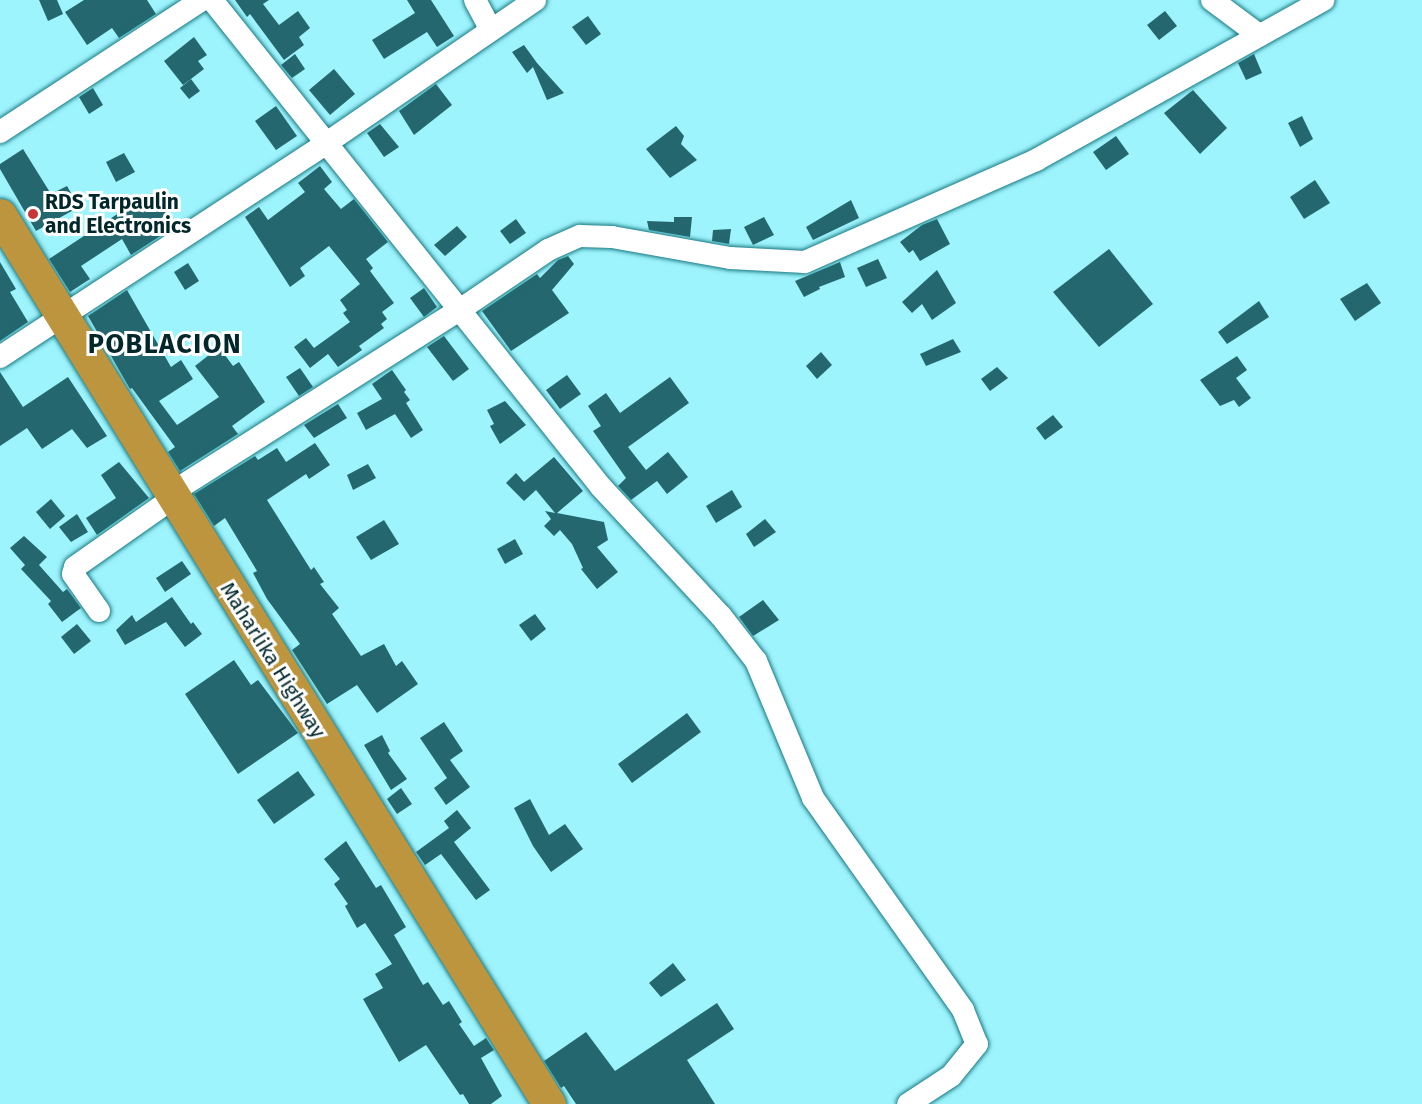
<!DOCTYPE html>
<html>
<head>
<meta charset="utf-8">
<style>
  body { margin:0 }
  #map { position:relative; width:1422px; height:1104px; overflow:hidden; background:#9ef4fd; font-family:"Fira Sans",sans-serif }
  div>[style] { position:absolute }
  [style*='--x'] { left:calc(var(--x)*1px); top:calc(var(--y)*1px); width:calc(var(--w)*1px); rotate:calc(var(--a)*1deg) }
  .building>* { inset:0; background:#24676e }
  .roads { filter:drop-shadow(0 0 2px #187981) drop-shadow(0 0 2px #187981) }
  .minor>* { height:22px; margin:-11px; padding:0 11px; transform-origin:11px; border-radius:11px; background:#fff }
  .highway>* { height:33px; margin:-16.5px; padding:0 16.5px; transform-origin:16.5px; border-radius:16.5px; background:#bc953e }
  .dots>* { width:16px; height:16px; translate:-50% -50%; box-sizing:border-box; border:3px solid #fff; border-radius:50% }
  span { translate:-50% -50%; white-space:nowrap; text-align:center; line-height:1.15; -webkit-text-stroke:6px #fff; paint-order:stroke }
  .poi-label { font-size:21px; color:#01272b; font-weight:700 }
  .left { translate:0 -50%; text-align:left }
  .street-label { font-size:21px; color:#01272b }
  .district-label { font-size:27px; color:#01272b; font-weight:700; letter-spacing:1.5px }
</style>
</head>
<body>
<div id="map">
  <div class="building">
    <div style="clip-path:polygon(39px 0,57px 0,63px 14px,48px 21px)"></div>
    <div style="clip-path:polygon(84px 0,147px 0,156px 14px,119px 38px,112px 28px,87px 45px,65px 12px)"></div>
    <div style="clip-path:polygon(235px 0,269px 0,263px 4px,279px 25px,298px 11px,310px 28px,299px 37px,304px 45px,284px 60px,250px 14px,247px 17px)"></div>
    <div style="clip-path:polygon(407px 0,431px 0,454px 36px,437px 47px,427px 32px,384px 59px,372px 40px,415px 13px)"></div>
    <div style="clip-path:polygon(1165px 11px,1177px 26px,1159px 40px,1147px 25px)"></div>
    <div style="clip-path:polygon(588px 16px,601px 34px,586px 45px,572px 27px)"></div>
    <div style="clip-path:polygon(194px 37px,207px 55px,198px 61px,204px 69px,183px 85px,164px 61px)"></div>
    <div style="clip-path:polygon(524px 45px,537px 63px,564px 93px,547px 100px,533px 67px,527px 73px,512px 52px)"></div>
    <div style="clip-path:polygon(295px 54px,305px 69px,292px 78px,281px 65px)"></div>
    <div style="clip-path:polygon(1254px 54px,1262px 73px,1246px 80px,1238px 63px)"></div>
    <div style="clip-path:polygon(334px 69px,355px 94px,330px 115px,309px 90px)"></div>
    <div style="clip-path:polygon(191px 79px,200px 91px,189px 99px,180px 88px)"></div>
    <div style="clip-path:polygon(436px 84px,452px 105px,414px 135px,399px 111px)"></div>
    <div style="clip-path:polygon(93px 88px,103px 105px,89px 114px,79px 97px)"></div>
    <div style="clip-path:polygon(1193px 90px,1227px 128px,1200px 154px,1164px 113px)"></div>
    <div style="clip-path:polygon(276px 106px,297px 136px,276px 150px,255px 121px)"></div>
    <div style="clip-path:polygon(1302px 116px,1313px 139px,1300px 147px,1288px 123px)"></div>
    <div style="clip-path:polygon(380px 124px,399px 147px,384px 157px,367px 133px)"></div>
    <div style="clip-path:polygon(676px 126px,684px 136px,681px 144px,697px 160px,670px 178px,646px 149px)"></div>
    <div style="clip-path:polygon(1116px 136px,1129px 154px,1106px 170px,1093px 152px)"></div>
    <div style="clip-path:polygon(23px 149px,51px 194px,67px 186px,79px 207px,36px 231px,0 169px,0 164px)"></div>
    <div style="clip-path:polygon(124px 153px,135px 172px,116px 182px,106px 162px)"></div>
    <div style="clip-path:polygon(320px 166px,332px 182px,324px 189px,341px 209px,354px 199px,388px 242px,366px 259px,373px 268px,370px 271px,394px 303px,382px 312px,387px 319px,381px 324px,384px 328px,359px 346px,362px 350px,338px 367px,328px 354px,310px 368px,294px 347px,306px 338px,314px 348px,350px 322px,343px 313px,347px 310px,340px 300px,360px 284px,329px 246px,300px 268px,305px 276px,290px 287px,245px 217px,259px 207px,268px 220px,305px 192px,298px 183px)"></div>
    <div style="clip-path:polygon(1315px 180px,1330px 203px,1304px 219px,1290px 197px)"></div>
    <div style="clip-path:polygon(156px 194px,167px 215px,161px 218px,168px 231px,131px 255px,122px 239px,81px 266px,90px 279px,70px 292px,49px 259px,131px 205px)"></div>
    <div style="clip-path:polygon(851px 200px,859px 218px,813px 240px,806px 227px)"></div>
    <div style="clip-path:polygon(674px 217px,692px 217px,690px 237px,649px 230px,647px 221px,674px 222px)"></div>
    <div style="clip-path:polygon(764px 217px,774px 235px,753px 245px,744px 227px)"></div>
    <div style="clip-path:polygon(516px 219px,526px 233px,510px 244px,500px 231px)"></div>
    <div style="clip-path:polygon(937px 219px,950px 244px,920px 261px,913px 250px,909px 253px,900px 242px,922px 225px)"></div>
    <div style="clip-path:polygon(457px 226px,467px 237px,445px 256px,434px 245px)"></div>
    <div style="clip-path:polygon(731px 229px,729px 244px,712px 241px,713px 230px)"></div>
    <div style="clip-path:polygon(1109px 249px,1153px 304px,1099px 347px,1053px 292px)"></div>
    <div style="clip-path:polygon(568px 256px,574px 264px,552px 290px,569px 313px,511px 351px,482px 311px,537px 274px,540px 278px,558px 260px)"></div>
    <div style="clip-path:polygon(878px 259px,887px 278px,866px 287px,857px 268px)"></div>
    <div style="clip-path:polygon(0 262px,16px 289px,10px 292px,28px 322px,0 341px)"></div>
    <div style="clip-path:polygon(840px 262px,845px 277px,819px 287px,820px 289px,804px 297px,795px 281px)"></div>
    <div style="clip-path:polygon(188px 263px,199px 281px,185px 290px,174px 272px)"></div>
    <div style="clip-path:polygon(937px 270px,956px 303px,932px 320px,922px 304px,912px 313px,902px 302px)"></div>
    <div style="clip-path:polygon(1367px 283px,1381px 303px,1355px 321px,1340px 299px)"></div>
    <div style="clip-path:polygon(424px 288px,437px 307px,424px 317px,410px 298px)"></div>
    <div style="clip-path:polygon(127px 290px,171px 367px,181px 360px,193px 379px,159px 401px,177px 425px,219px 397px,195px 366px,219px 347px,233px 366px,239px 362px,265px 402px,232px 426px,238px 434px,180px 471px,168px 452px,175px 447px,132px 388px,130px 389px,88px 316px)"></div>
    <div style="clip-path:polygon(1259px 301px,1269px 317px,1227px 344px,1218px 332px)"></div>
    <div style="clip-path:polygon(444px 336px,469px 369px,453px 381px,427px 347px)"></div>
    <div style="clip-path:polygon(953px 339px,961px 352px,926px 366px,920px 354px)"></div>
    <div style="clip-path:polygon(821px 352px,832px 365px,817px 379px,806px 366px)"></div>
    <div style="clip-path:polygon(1237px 356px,1247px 370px,1236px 378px,1251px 398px,1239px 407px,1234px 400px,1220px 406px,1200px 380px)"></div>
    <div style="clip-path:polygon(997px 367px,1008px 378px,990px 391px,981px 379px)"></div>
    <div style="clip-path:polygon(300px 368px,313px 387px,299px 396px,286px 377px)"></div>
    <div style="clip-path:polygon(392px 370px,406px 390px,404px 392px,410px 400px,406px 403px,423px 430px,411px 438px,395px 414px,366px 430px,357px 413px,382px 399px,372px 384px)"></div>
    <div style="clip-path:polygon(0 372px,23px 407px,68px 377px,107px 436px,87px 448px,72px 429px,42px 449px,27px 428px,0 446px)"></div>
    <div style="clip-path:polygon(567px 375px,581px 394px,560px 409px,546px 390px)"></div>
    <div style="clip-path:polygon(670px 377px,689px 403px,628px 447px,646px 470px,668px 452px,688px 477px,667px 494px,657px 481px,631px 500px,618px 486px,626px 478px,593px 431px,601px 426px,588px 406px,606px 393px,620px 413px)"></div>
    <div style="clip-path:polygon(505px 401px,526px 425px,500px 444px,490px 426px,494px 424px,487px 410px)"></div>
    <div style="clip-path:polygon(338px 404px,347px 418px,314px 438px,304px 425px)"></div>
    <div style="clip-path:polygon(1053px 415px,1063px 427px,1045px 440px,1036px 428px)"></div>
    <div style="clip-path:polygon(315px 443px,330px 465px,309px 479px,306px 474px,267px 500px,311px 570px,314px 567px,324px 582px,320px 584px,339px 608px,332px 614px,361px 656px,384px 644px,396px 666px,402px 661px,418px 684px,377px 713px,357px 685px,327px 704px,292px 650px,300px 644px,267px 599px,253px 573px,257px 571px,225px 518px,214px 526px,194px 494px,255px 456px,258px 460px,277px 448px,286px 462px)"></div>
    <div style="clip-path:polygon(554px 457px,583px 491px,557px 513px,604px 522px,608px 540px,597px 547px,618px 572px,597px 589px,581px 569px,583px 568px,572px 544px,560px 530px,554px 536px,544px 526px,551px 519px,545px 511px,555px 513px,536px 490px,524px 501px,506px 483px,516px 473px,524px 482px)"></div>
    <div style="clip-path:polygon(119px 462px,149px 498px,97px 535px,86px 518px,116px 498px,101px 475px)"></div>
    <div style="clip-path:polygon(368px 464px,376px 478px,353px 490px,347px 475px)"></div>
    <div style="clip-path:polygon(732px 490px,742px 507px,716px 523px,706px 506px)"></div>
    <div style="clip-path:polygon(51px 499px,65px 516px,50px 529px,36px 512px)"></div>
    <div style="clip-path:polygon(77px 514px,88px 532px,71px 542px,59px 527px)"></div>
    <div style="clip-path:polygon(765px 519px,776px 532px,754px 547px,746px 534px)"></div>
    <div style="clip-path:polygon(384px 520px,399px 544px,371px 560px,356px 537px)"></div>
    <div style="clip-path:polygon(24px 536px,47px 557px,39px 565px,63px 592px,67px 589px,81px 608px,62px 622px,48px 604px,51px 601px,21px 569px,25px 565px,10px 548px)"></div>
    <div style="clip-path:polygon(515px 539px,523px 554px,505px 564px,497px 549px)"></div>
    <div style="clip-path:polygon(182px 561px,191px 574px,165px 592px,156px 578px)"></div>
    <div style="clip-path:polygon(172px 597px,191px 624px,193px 622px,202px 634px,185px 647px,166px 622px,125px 645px,116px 630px,132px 615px,136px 622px)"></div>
    <div style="clip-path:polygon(763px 600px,779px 620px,753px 636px,739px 617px)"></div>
    <div style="clip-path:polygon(535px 614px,546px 629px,531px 641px,519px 625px)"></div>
    <div style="clip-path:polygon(77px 624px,91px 641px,74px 654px,61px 637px)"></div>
    <div style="clip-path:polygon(234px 660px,251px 685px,258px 680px,298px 733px,238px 774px,185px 694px)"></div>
    <div style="clip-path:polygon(687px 713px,701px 732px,632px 783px,618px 764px)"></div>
    <div style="clip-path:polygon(444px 722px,463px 751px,450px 760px,470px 787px,446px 805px,434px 788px,447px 778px,420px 738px)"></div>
    <div style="clip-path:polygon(382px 735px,390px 751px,388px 753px,407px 779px,391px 790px,364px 745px)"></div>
    <div style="clip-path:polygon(298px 771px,315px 795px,274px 824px,257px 800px)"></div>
    <div style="clip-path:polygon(401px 788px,412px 804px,397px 814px,387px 799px)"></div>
    <div style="clip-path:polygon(530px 799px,549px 835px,565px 824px,583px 849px,551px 872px,533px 846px,514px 808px)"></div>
    <div style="clip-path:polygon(457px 810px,471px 828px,454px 842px,490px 890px,476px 900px,441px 854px,425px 865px,416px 852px,449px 828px,444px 821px)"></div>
    <div style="clip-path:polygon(346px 841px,376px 888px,381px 885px,406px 927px,394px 935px,423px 985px,428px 982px,443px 1005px,449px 1001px,462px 1022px,459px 1024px,474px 1046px,486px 1038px,494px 1050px,481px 1058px,502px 1096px,491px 1104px,469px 1104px,463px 1094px,460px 1095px,426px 1045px,399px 1062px,363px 999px,383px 988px,375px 974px,392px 964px,365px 923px,357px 928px,345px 906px,348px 904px,334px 884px,340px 879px,324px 859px)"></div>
    <div style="clip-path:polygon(673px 963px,686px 980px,661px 997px,649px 983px)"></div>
    <div style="clip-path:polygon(717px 1003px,734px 1029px,687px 1060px,715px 1104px,576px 1104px,564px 1086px,561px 1088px,544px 1061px,586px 1032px,615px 1071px)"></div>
  </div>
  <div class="roads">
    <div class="minor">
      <div style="--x:212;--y:0;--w:623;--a:51.38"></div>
      <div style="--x:601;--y:487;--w:176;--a:47.1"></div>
      <div style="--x:721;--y:616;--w:57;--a:52.1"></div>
      <div style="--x:756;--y:661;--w:148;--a:67.4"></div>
      <div style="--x:813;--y:798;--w:260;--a:54.7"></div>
      <div style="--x:963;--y:1010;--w:37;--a:68"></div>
      <div style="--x:977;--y:1044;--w:41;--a:129.1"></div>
      <div style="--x:951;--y:1076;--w:51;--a:146.9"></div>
      <div style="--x:475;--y:0;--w:34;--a:62"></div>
      <div style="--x:1212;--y:0;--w:59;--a:36.7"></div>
      <div style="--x:0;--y:132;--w:241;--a:-33.2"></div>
      <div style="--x:0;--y:357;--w:392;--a:-33.2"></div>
      <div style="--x:328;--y:142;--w:251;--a:-34.4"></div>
      <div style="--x:171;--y:493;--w:343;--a:-32.4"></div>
      <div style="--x:461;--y:309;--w:105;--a:-34.1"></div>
      <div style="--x:548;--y:250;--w:35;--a:-24"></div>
      <div style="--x:580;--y:236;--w:32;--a:2"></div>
      <div style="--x:612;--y:237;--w:120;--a:10.1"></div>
      <div style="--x:730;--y:258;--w:75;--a:3.1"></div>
      <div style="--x:805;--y:262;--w:253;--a:-23.8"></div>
      <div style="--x:1036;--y:160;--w:329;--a:-29.1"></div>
      <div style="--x:99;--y:611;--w:45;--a:-125.1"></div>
      <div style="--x:73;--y:574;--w:7;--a:-74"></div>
      <div style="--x:75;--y:567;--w:120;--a:-35.1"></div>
    </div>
    <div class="highway">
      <div style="--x:0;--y:215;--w:1045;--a:58.3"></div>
    </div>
  </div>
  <div class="dots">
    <div style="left:33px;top:214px;background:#c63639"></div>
  </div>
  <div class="poi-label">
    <span class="left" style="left:45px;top:214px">RDS Tarpaulin<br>and Electronics</span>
  </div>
  <div class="street-label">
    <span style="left:273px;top:660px;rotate:58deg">Maharlika Highway</span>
  </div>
  <div class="district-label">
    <span style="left:165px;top:345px">POBLACION</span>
  </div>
</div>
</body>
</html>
